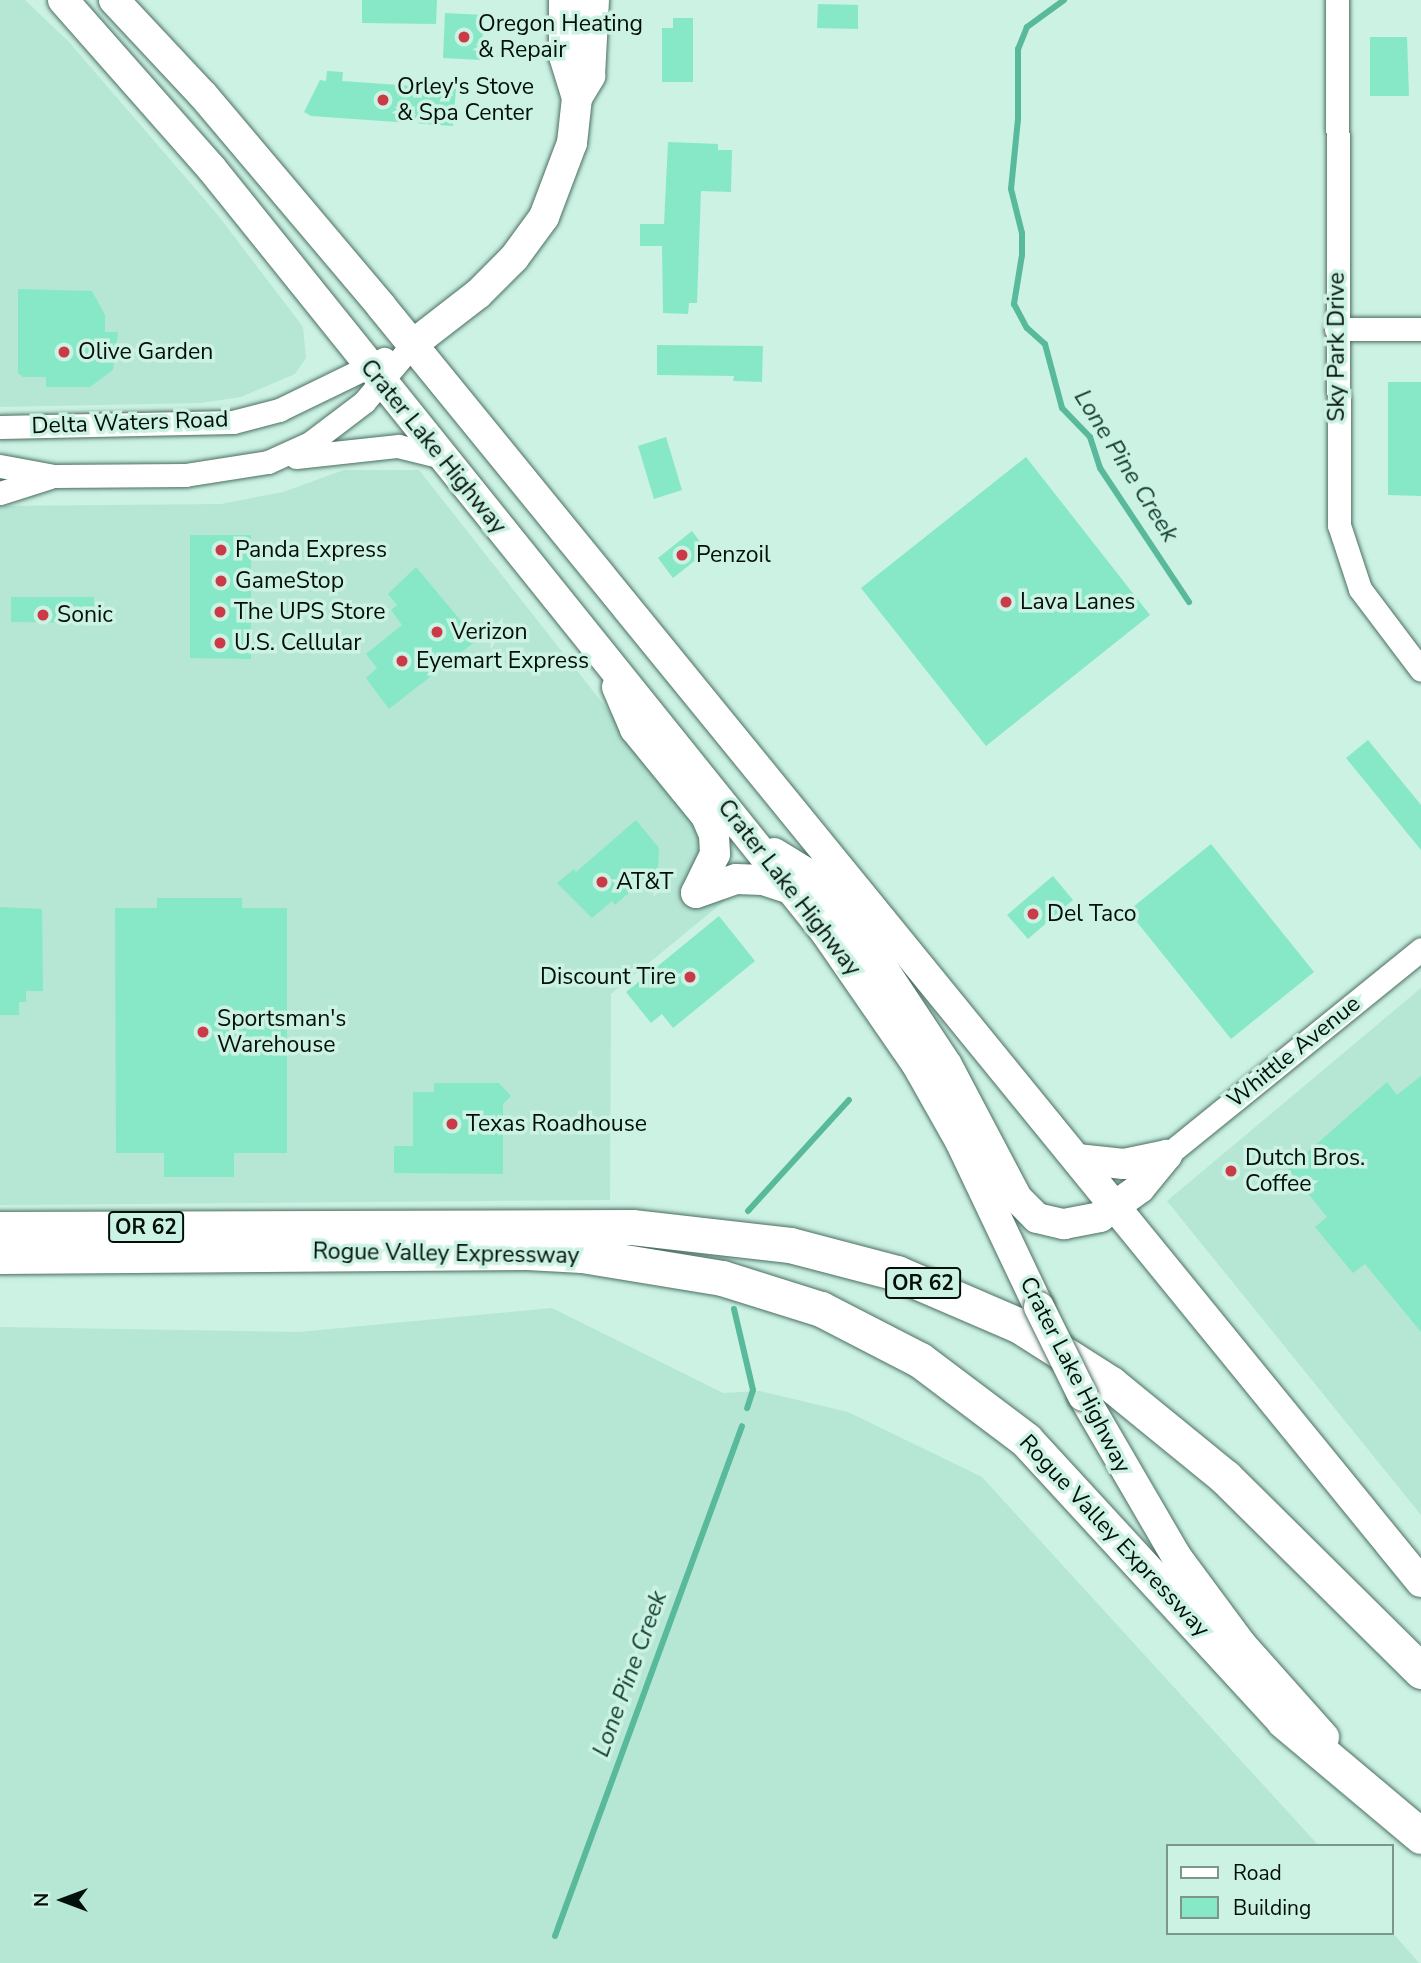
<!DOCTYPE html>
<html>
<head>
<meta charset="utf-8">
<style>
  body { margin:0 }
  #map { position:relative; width:1421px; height:1963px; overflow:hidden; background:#cbf2e3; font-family:"Nunito Sans",sans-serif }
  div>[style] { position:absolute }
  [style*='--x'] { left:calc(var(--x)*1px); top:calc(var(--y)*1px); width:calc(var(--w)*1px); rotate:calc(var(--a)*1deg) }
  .built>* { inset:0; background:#b6e6d4 }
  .stream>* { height:6px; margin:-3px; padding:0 3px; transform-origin:3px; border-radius:3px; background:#58ba9b }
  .building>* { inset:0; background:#87e8c7 }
  .roads { filter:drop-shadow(0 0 2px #4c6f63) drop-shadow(0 0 2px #4c6f63) }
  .minor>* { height:23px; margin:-11.5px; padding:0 11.5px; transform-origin:11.5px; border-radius:11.5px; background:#fff }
  .major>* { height:30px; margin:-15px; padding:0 15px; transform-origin:15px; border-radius:15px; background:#fff }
  .highway>* { height:35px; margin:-17.5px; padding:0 17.5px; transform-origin:17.5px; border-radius:17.5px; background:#fff }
  .bridges { filter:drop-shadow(0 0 2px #4c6f63) drop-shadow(0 0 2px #4c6f63) }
  .major-bridge>* { height:30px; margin:-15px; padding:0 15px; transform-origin:15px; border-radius:15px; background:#fff }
  .dots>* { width:19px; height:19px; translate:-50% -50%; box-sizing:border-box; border:4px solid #cbf2e3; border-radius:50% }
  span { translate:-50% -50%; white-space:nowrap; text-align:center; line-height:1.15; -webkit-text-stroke:7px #cbf2e3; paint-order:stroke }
  .shield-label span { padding:2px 5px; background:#cbf2e3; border:2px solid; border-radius:5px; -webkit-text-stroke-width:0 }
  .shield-label { font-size:21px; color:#030f0b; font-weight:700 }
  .poi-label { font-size:23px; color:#030f0b }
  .left { translate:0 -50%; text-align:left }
  .right { translate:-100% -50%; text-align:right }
  .street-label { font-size:23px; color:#030f0b }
  .water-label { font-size:24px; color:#123e31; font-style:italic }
  .legend { position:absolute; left:1166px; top:1844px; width:228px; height:91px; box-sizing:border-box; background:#cbf2e3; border:2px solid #7b978d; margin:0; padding:9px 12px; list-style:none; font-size:21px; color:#030f0b }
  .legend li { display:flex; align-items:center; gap:14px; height:35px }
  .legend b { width:35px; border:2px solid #7b978d }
  .north { position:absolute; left:28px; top:1865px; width:70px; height:70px; -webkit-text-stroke:5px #cbf2e3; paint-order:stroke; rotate:270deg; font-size:19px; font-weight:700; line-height:28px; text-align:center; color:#030f0b }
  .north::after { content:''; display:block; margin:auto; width:24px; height:32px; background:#030f0b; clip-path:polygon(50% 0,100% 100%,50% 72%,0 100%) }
</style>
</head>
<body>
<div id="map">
  <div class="built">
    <div style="clip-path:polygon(0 0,25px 0,69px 42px,217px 214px,303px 327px,306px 358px,295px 374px,241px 397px,200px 403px,0 407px)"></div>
    <div style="clip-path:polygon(344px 470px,419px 470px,745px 884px,611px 994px,610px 1200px,0 1205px,0 506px,221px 504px,283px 492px)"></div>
    <div style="clip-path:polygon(1421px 988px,1421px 1515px,1167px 1201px)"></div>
    <div style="clip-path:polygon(552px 1308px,723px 1393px,760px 1391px,848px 1412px,982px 1477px,1319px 1846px,1167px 1846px,1167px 1933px,1391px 1931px,1419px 1963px,0 1963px,0 1327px,299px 1332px)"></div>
  </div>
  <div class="stream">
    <div style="--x:1064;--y:0;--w:46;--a:143.9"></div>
    <div style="--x:1027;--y:27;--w:24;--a:112"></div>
    <div style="--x:1018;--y:49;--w:70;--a:90"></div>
    <div style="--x:1018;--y:119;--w:70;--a:95.7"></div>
    <div style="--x:1011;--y:189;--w:45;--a:76"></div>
    <div style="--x:1022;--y:233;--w:22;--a:90"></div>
    <div style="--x:1022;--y:255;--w:50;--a:99.3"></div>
    <div style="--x:1014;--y:304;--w:27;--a:62"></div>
    <div style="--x:1027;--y:328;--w:24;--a:42"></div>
    <div style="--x:1045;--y:344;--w:66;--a:75.1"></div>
    <div style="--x:1062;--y:408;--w:40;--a:46"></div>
    <div style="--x:1090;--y:437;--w:33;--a:72"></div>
    <div style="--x:1100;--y:468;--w:161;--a:56.4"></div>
    <div style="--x:748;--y:1211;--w:150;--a:-47.7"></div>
    <div style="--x:734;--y:1309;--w:83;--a:76.8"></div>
    <div style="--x:753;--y:1390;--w:19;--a:108"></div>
    <div style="--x:555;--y:1936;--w:543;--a:-69.86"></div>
  </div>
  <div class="building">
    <div style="clip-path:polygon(362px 0,437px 0,436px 24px,362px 23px)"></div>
    <div style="clip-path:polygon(818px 4px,858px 5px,858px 29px,817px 28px)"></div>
    <div style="clip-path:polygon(445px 13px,485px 15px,480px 60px,443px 58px)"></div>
    <div style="clip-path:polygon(673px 18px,693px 18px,693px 82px,662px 82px,662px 28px,673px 28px)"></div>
    <div style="clip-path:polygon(1370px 37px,1407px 37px,1409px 96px,1370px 96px)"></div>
    <div style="clip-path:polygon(327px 71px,343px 72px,342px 81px,456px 89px,453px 126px,311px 116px,304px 112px,320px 80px,326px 81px)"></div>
    <div style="clip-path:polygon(668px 142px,718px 144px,718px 150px,732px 150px,731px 192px,701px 191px,697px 303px,689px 303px,688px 314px,663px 313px,662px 246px,640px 246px,640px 224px,664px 224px)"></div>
    <div style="clip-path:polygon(18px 289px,92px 291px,105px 315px,105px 332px,118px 332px,113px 370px,90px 387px,46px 387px,46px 377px,23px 377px,18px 373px)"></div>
    <div style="clip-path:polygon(657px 345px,763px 346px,762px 382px,733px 381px,734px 376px,657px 375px)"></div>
    <div style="clip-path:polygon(1388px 382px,1421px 382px,1421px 496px,1388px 495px)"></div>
    <div style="clip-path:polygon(666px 437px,682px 490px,654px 499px,638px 446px)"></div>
    <div style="clip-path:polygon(1026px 457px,1150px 615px,986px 746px,861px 588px)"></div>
    <div style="clip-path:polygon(692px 531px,707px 551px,673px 578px,658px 558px)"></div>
    <div style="clip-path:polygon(190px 535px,251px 535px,251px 659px,190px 658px)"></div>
    <div style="clip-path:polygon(416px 567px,477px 640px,389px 709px,366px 678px,377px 668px,366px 654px,402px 625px,391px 610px,397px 605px,388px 594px)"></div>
    <div style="clip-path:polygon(11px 597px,94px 597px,94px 623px,11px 622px)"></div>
    <div style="clip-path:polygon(1368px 740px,1421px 805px,1421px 850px,1346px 758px)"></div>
    <div style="clip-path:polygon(636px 820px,659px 848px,658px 867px,615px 905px,612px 901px,592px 918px,557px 883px,574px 869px,576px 872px)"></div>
    <div style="clip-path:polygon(1211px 844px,1314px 972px,1231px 1039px,1128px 911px)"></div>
    <div style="clip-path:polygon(1053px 876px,1073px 900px,1028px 939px,1007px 915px)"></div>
    <div style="clip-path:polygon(157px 898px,242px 898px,242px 908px,287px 908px,287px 1153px,234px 1153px,234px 1177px,164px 1177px,164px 1153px,116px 1153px,115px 908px,157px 908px)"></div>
    <div style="clip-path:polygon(0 907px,42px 909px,43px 991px,26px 991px,26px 1002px,19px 1002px,19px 1015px,0 1015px)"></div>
    <div style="clip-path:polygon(719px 916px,755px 961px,673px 1028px,662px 1014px,651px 1023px,626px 992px)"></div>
    <div style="clip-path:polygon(1421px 1076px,1421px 1332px,1365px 1264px,1353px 1273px,1347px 1266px,1315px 1227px,1327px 1217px,1288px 1169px,1387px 1082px,1397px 1095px)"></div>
    <div style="clip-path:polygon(434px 1083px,499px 1083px,511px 1096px,503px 1104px,503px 1174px,394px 1173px,394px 1146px,413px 1146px,413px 1092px,434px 1092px)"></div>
  </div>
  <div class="roads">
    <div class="minor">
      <div style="--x:1337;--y:0;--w:525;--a:89.78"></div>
      <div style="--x:1339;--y:525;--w:67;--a:71.8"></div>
      <div style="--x:1360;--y:589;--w:101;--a:53"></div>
      <div style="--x:1336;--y:329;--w:85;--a:0"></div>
      <div style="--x:0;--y:427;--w:233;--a:-1.2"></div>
      <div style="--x:233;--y:422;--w:48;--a:-14.6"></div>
      <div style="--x:279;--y:410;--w:117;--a:-25.9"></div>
      <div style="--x:296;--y:457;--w:103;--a:-6.2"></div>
      <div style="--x:398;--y:446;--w:45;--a:14"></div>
      <div style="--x:0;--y:466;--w:55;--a:10.5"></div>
      <div style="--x:54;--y:476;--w:131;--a:-0.4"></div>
      <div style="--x:185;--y:475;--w:84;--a:-8.9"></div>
      <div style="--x:268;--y:462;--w:46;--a:-24.3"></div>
      <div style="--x:310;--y:443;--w:68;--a:-37.2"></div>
      <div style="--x:364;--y:402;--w:75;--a:-49.9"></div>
      <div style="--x:0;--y:493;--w:52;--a:-17.7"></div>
      <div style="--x:1167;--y:1155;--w:327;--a:-39"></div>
    </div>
    <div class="major">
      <div style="--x:63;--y:0;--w:225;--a:48.6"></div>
      <div style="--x:212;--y:169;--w:980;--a:51.21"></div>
      <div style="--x:826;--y:933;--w:160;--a:55.4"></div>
      <div style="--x:917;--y:1065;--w:87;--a:60.5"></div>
      <div style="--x:960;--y:1141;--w:184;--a:64.6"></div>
      <div style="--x:114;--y:0;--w:130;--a:46.9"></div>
      <div style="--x:203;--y:95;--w:276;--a:49.8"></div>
      <div style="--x:381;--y:306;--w:1646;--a:50.82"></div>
      <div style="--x:564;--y:0;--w:56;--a:90"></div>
      <div style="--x:564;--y:56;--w:44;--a:72.8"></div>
      <div style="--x:412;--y:345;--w:83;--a:-37.7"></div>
      <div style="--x:478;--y:294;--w:51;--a:-45"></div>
      <div style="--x:514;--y:258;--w:51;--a:-53.8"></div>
      <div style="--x:544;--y:217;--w:79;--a:-69.3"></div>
      <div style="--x:572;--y:143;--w:45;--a:-83.7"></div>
      <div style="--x:577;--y:98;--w:26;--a:-59"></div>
      <div style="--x:590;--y:76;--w:76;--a:-87"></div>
      <div style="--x:617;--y:687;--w:46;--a:66.8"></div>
      <div style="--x:635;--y:729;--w:112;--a:50.8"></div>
      <div style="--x:706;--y:816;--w:21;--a:67"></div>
      <div style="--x:714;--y:835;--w:19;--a:87"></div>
      <div style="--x:715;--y:854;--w:43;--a:116"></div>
      <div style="--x:774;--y:853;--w:46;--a:31.6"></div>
      <div style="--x:813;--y:877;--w:61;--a:49"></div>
      <div style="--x:853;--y:923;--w:170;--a:56.5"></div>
      <div style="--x:947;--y:1065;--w:150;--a:62.2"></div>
      <div style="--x:1017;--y:1198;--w:28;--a:45"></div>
      <div style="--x:1037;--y:1218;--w:28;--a:13"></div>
      <div style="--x:1064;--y:1224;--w:37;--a:-11"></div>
      <div style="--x:1100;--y:1217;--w:49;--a:-35.9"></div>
      <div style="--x:1140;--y:1188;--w:43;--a:-50.7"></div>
      <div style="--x:696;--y:893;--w:42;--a:-19.3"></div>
      <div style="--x:736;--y:879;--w:27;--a:2"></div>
      <div style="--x:763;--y:880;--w:33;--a:18"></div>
      <div style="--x:1077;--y:1159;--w:47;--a:6.1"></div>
      <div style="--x:1124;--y:1164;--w:44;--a:-11.8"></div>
      <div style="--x:1083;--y:1396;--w:185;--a:59.8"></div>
      <div style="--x:1176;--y:1556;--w:109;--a:53.5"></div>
      <div style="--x:1241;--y:1644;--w:125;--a:48.3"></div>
    </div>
    <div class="highway">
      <div style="--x:0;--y:1229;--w:632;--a:-0.18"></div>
      <div style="--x:632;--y:1227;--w:159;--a:6.5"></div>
      <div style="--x:790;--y:1245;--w:111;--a:14.7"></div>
      <div style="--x:897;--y:1273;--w:134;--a:23.3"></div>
      <div style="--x:1020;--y:1326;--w:108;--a:32.5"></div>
      <div style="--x:1111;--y:1384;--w:147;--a:39.2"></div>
      <div style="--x:1225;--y:1477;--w:276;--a:44.7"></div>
      <div style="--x:0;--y:1256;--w:527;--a:-0.43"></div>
      <div style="--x:527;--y:1252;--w:55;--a:3.1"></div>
      <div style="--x:582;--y:1255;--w:142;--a:9.3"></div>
      <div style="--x:722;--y:1278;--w:104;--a:17.4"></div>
      <div style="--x:821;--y:1309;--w:111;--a:27.3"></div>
      <div style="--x:920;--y:1360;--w:133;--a:37"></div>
      <div style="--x:1026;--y:1440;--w:381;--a:47.4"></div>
      <div style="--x:1284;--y:1721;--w:179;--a:40"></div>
    </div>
  </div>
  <div class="bridges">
    <div class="major-bridge">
      <div style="--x:1039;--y:1307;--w:99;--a:63.7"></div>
    </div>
  </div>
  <div class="dots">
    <div style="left:464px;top:37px;background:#ca3a47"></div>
    <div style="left:383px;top:100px;background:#ca3a47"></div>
    <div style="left:64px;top:352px;background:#ca3a47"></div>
    <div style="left:221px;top:550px;background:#ca3a47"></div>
    <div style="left:682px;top:555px;background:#ca3a47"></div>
    <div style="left:221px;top:581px;background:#ca3a47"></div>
    <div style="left:1006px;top:602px;background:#ca3a47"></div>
    <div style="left:220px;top:612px;background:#ca3a47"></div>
    <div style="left:43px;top:615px;background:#ca3a47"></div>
    <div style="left:437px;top:632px;background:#ca3a47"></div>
    <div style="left:220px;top:643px;background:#ca3a47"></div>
    <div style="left:402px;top:661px;background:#ca3a47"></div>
    <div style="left:602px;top:882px;background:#ca3a47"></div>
    <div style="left:1033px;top:914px;background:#ca3a47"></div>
    <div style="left:690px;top:977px;background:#ca3a47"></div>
    <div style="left:203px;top:1032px;background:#ca3a47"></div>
    <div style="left:452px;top:1124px;background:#ca3a47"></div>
    <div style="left:1231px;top:1171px;background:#ca3a47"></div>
  </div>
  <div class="shield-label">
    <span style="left:146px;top:1227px">OR 62</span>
    <span style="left:923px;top:1283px">OR 62</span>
  </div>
  <div class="poi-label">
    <span class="left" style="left:478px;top:37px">Oregon Heating<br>&amp; Repair</span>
    <span class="left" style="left:397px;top:100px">Orley's Stove<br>&amp; Spa Center</span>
    <span class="left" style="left:78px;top:352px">Olive Garden</span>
    <span class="left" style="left:235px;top:550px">Panda Express</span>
    <span class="left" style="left:696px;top:555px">Penzoil</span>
    <span class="left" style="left:235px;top:581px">GameStop</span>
    <span class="left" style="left:1020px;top:602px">Lava Lanes</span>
    <span class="left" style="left:234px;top:612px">The UPS Store</span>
    <span class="left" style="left:57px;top:615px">Sonic</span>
    <span class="left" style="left:451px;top:632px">Verizon</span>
    <span class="left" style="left:234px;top:643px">U.S. Cellular</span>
    <span class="left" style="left:416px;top:661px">Eyemart Express</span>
    <span class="left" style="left:616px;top:882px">AT&amp;T</span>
    <span class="left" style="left:1047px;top:914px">Del Taco</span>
    <span class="right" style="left:676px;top:977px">Discount Tire</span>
    <span class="left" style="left:217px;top:1032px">Sportsman's<br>Warehouse</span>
    <span class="left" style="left:466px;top:1124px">Texas Roadhouse</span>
    <span class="left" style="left:1245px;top:1171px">Dutch Bros.<br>Coffee</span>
  </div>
  <div class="street-label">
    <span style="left:1337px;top:347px;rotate:-90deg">Sky Park Drive</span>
    <span style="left:130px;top:423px;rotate:-2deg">Delta Waters Road</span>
    <span style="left:433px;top:447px;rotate:51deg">Crater Lake Highway</span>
    <span style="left:789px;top:888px;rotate:52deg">Crater Lake Highway</span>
    <span style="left:1294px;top:1052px;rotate:-39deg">Whittle Avenue</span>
    <span style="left:446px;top:1254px;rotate:1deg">Rogue Valley Expressway</span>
    <span style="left:1075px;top:1375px;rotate:63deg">Crater Lake Highway</span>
    <span style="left:1114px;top:1536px;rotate:47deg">Rogue Valley Expressway</span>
  </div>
  <div class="water-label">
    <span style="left:1126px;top:466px;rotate:58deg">Lone Pine Creek</span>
    <span style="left:630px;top:1674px;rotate:-70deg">Lone Pine Creek</span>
  </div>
  <ul class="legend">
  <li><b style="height:9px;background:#fff"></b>Road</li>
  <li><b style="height:19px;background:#87e8c7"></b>Building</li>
  </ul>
  <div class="north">N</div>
</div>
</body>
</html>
